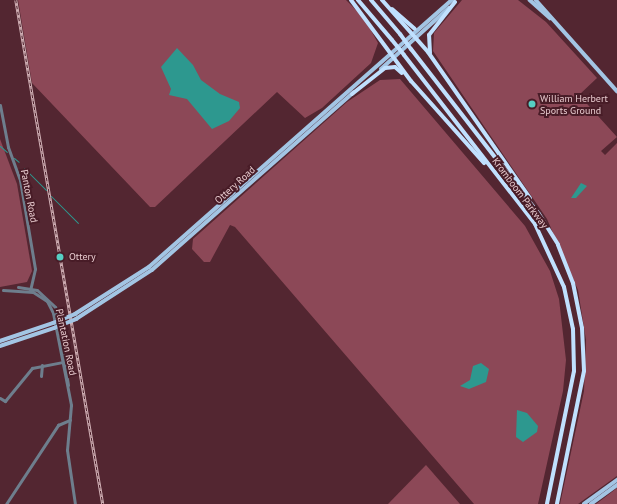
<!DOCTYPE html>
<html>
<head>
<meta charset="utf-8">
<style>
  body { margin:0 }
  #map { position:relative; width:617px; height:504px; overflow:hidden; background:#532631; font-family:"PT Sans",sans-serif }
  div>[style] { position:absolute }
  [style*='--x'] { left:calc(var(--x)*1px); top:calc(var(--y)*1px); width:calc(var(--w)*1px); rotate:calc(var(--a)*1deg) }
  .green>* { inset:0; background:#8c4857 }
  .water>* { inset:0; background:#2d988f }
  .stream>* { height:1px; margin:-0.5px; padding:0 0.5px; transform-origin:0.5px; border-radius:0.5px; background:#2d988f }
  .minor>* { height:3px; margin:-1.5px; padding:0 1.5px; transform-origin:1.5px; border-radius:1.5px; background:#6e7e8d }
  .major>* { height:3.5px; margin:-1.75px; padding:0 1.75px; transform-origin:1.75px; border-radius:1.75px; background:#a3c5e4 }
  .highway>* { height:4px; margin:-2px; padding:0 2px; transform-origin:2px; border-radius:2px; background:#c0e0fe }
  .rail>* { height:2.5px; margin-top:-1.25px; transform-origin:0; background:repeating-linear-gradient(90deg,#481c27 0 3px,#d2b2b7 0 6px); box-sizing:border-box; border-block:1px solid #d2b2b7 }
  .major-bridge>* { height:3.5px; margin:-1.75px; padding:0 1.75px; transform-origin:1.75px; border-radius:1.75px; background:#a3c5e4 }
  .highway-bridge>* { height:4px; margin:-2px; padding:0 2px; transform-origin:2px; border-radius:2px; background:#c0e0fe }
  .dots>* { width:11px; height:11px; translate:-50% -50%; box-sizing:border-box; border:2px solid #481c27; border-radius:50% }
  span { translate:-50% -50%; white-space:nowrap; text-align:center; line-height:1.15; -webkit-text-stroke:4px #481c27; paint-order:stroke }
  .poi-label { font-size:10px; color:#e8cbcf }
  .left { translate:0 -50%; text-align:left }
  .street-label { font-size:10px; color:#e8cbcf }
</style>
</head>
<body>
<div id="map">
  <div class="green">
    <div style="clip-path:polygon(18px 0,346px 0,364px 18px,378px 43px,371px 63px,322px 108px,305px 118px,277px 92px,155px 207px,150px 207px,32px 83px)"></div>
    <div style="clip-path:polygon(462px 0,518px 0,546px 22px,597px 78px,579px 95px,617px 137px,601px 151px,605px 155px,617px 143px,617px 476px,578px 504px,560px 504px,584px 391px,586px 340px,578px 290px,547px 219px,433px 51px,434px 33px)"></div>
    <div style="clip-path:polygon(400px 79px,525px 226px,550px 271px,559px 299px,566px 360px,563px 391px,538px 504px,474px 504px,235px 227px,230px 225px,210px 262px,204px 262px,192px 249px,193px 239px,347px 102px,380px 80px)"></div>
    <div style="clip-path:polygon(0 139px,17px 184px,32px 271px,27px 282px,0 287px)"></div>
    <div style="clip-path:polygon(426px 465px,460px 504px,388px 504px)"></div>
    <div style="clip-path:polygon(617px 488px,617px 504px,596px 504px,604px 498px)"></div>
  </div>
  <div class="water">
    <div style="clip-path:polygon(177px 48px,193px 65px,201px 80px,220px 94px,239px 102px,240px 108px,229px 121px,212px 129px,187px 99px,169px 95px,171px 89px,161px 67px)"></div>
    <div style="clip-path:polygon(581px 183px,587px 186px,576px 198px,571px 198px)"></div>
    <div style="clip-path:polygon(481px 363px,489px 369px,486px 382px,469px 389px,460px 386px,470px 380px,473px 366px)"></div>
    <div style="clip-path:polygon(517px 410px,527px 413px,538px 426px,537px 432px,523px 442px,516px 437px)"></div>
  </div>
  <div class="stream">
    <div style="--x:0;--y:146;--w:9;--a:41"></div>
    <div style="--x:14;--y:158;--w:6;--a:39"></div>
    <div style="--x:24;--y:168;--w:31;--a:45"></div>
    <div style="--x:51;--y:196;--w:38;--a:45"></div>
  </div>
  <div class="minor">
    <div style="--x:0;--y:105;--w:43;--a:79.2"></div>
    <div style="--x:8;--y:147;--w:35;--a:70"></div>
    <div style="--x:20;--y:180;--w:90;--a:80.4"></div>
    <div style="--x:35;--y:269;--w:22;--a:103"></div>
    <div style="--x:18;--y:287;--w:19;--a:9"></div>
    <div style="--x:37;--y:290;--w:25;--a:43"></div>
    <div style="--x:55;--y:307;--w:79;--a:80.5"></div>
    <div style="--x:3;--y:290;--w:30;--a:4"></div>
    <div style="--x:33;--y:292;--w:17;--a:33"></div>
    <div style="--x:47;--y:301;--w:13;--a:63"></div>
    <div style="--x:53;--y:313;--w:94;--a:78.9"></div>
    <div style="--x:71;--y:405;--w:45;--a:95.1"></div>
    <div style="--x:67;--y:450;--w:55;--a:81.6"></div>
    <div style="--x:41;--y:376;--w:11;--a:-85"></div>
    <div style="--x:0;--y:398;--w:6;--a:31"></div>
    <div style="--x:5;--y:401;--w:43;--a:-50.7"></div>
    <div style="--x:32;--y:368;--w:32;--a:-11"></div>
    <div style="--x:6;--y:504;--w:95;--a:-56.6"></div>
    <div style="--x:58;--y:425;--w:13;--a:-23"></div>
  </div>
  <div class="major">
    <div style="--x:530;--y:0;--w:27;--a:42"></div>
    <div style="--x:536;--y:0;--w:122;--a:48.3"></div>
    <div style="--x:381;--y:69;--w:91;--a:-41.9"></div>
    <div style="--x:75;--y:314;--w:88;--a:-32.4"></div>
    <div style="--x:149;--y:267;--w:404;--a:-41.4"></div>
    <div style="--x:76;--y:319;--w:90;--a:-32.8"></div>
    <div style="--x:152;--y:270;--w:268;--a:-41.4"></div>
    <div style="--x:0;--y:341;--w:56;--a:-18.8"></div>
    <div style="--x:0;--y:346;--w:57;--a:-18.4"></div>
    <div style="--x:584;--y:504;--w:41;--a:-36"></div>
    <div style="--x:591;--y:504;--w:32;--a:-36"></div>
  </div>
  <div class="highway">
    <div style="--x:351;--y:0;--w:101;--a:53.5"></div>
    <div style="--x:411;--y:81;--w:110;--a:48.3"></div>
    <div style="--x:358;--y:0;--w:52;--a:49.6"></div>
    <div style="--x:371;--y:0;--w:45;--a:49.5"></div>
    <div style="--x:382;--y:0;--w:69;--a:48.5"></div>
    <div style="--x:428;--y:52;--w:178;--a:55.1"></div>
    <div style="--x:392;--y:9;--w:30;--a:41"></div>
    <div style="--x:411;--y:49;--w:209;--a:52.2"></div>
    <div style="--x:539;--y:214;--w:36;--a:58"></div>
    <div style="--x:558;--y:245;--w:41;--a:68.5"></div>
    <div style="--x:573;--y:283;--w:46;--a:78.7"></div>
    <div style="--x:582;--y:328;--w:43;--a:87.3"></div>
    <div style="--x:584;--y:371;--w:136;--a:101.5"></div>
    <div style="--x:430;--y:53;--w:18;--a:-93"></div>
    <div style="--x:429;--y:35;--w:42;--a:-51.8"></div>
    <div style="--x:404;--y:55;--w:214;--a:52.2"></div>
    <div style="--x:535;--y:224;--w:69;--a:65.3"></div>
    <div style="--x:564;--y:287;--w:43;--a:77.9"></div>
    <div style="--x:573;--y:329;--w:42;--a:88.6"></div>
    <div style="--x:574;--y:371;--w:136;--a:101.5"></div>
    <div style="--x:352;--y:94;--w:42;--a:-38.2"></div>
    <div style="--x:385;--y:68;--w:10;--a:-6"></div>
    <div style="--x:395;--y:67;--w:9;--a:41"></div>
  </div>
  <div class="rail">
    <div style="--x:16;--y:0;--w:511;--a:80.21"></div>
  </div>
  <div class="major-bridge">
    <div style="--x:53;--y:323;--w:24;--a:-22"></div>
    <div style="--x:54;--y:328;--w:24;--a:-22"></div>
  </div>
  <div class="highway-bridge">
    <div style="--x:400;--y:34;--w:19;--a:54"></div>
    <div style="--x:392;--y:40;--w:19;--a:51"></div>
  </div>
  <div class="dots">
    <div style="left:532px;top:104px;background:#56cec3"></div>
    <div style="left:60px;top:257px;background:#56cec3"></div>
  </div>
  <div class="poi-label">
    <span class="left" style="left:540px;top:104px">William Herbert<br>Sports Ground</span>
    <span class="left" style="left:69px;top:257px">Ottery</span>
  </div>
  <div class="street-label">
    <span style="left:235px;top:185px;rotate:-42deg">Ottery Road</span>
    <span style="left:520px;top:193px;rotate:53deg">Kromboom Parkway</span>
    <span style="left:29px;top:196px;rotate:79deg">Panton Road</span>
    <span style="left:66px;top:342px;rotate:78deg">Plantation Road</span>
  </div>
</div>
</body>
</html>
